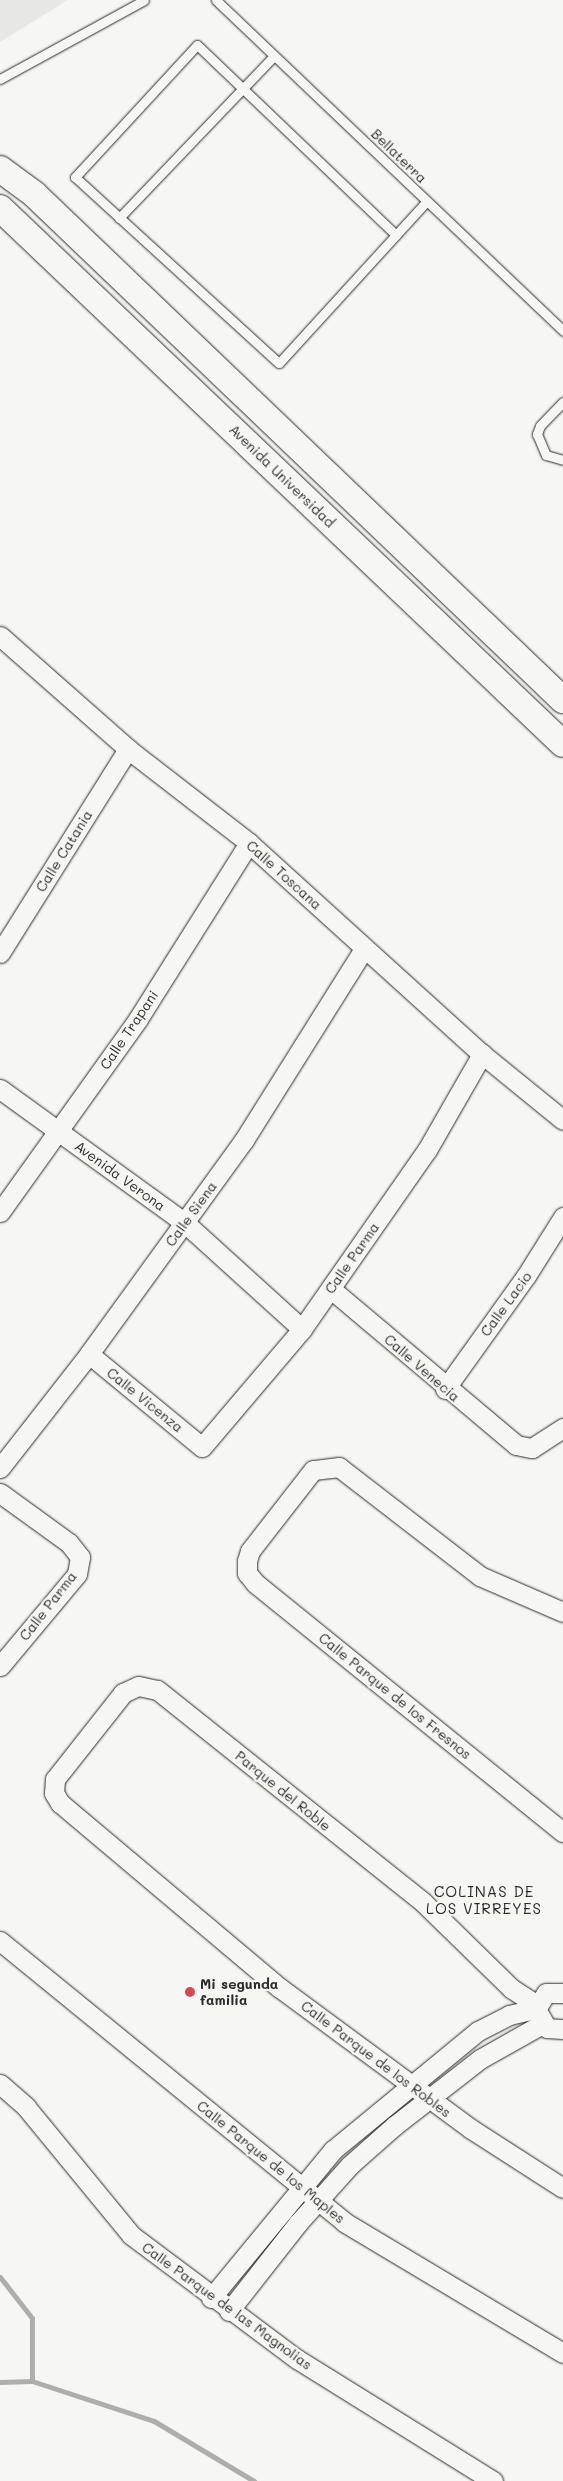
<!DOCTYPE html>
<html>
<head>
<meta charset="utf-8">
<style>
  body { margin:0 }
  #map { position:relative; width:563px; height:2481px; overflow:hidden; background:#f6f6f2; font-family:Mali,sans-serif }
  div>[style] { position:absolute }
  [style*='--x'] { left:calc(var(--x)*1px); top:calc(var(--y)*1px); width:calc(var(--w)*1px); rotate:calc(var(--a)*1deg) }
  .built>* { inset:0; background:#e7e7e3 }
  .stream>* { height:5px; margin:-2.5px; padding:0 2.5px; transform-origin:2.5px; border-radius:2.5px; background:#aeaeab }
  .roads { filter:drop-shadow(0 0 1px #2b2b2b) drop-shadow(0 0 1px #2b2b2b) }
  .lane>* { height:9px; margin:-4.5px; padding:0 4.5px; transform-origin:4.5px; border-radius:4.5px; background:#f6f6f2 }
  .street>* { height:19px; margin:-9.5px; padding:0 9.5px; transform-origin:9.5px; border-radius:9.5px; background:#f6f6f2 }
  .secondary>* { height:26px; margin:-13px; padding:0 13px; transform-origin:13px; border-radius:13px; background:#f6f6f2 }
  .dots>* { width:14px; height:14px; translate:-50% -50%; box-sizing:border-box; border:2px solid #f6f6f2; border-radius:50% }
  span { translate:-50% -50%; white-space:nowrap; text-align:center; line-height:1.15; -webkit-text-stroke:4.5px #f6f6f2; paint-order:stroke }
  .street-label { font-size:14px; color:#2b2b2b }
  .poi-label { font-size:14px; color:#2b2b2b; font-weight:700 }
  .left { translate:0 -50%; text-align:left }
  .neighbourhood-label { font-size:15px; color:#2b2b2b; letter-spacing:1px }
</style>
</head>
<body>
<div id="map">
  <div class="built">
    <div style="clip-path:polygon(0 0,68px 0,0 42px)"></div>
  </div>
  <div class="stream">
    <div style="--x:0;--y:2277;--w:52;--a:52"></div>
    <div style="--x:32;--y:2318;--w:63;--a:90"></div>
    <div style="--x:0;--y:2382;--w:32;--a:-2"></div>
    <div style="--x:32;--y:2381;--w:128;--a:18.2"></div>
    <div style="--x:154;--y:2421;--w:117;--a:31"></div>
  </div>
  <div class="roads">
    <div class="lane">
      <div style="--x:216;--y:0;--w:480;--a:43.6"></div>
      <div style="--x:0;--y:79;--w:164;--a:-28.7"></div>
      <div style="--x:119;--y:218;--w:224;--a:-46.3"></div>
      <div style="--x:396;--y:235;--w:275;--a:-136.3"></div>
      <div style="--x:197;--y:45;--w:180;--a:132.7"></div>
      <div style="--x:75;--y:177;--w:276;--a:42.4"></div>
      <div style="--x:279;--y:363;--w:219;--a:-47.6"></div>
      <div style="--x:563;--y:402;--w:33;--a:134"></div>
      <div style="--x:540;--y:426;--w:9;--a:111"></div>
      <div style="--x:537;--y:434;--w:23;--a:67"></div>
      <div style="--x:546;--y:455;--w:18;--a:16"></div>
    </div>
    <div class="street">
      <div style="--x:0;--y:636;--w:171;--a:41.4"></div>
      <div style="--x:128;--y:749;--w:153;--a:37.8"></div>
      <div style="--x:249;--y:843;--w:314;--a:42.2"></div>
      <div style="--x:482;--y:1054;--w:104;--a:39.2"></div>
      <div style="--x:0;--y:953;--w:241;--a:-57.9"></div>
      <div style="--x:0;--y:1089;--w:228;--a:35.9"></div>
      <div style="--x:185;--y:1223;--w:158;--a:42.2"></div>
      <div style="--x:0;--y:1212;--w:237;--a:-54.4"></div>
      <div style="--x:138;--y:1019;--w:208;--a:-57.8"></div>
      <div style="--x:331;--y:1289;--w:242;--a:40.1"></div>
      <div style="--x:516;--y:1445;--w:16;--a:11"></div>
      <div style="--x:532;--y:1448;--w:37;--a:-33"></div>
      <div style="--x:89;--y:1354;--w:146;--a:39.5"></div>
      <div style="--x:202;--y:1447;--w:155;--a:-49.7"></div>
      <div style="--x:302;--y:1329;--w:218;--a:-55.1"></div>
      <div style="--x:427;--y:1150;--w:111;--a:-60.2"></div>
      <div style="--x:445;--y:1389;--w:139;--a:-54.4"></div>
      <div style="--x:526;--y:1276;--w:70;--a:-57.9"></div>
      <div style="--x:0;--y:1468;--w:145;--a:-52"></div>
      <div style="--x:89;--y:1354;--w:264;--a:-54.1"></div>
      <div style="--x:244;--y:1140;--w:226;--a:-57.9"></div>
      <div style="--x:0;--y:1493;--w:85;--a:35.9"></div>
      <div style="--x:69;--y:1543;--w:18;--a:52"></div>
      <div style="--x:80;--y:1557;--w:17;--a:100"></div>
      <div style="--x:77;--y:1574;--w:120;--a:129.9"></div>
      <div style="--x:563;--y:1612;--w:90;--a:-156.6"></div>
      <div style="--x:480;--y:1576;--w:178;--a:-142.3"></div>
      <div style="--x:339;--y:1467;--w:26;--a:173"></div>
      <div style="--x:313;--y:1470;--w:103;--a:127.9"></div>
      <div style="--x:250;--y:1551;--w:10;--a:107"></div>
      <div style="--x:247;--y:1561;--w:12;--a:90"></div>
      <div style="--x:247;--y:1573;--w:13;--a:51"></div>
      <div style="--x:255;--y:1583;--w:396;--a:39"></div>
      <div style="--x:0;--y:1941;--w:444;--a:39.2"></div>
      <div style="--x:344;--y:2222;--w:255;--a:30.9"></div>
      <div style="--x:563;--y:1993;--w:17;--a:180"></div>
      <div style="--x:546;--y:1993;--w:19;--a:122"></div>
      <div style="--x:536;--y:2009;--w:22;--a:60"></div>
      <div style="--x:547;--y:2028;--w:16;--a:4"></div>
      <div style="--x:537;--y:2005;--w:30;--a:-147"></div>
      <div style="--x:512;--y:1989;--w:124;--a:-135.7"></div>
      <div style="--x:423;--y:1902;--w:340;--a:-141.4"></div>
      <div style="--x:157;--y:1690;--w:19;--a:-168"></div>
      <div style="--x:138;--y:1686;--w:17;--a:155"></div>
      <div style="--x:123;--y:1693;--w:110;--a:128.3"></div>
      <div style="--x:55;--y:1779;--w:14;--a:94"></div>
      <div style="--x:54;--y:1793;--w:12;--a:59"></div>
      <div style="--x:60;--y:1803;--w:287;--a:40.1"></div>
      <div style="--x:280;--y:1988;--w:237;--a:36.4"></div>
      <div style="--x:471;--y:2129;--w:109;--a:32.7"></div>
      <div style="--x:0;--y:2084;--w:35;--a:41"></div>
      <div style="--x:26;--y:2107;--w:166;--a:50.6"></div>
      <div style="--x:131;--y:2235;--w:207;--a:36.8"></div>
      <div style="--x:297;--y:2359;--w:231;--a:31.9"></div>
      <div style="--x:211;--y:2298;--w:192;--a:-50.5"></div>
      <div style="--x:333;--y:2150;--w:188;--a:-39.4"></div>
      <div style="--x:478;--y:2031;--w:35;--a:-27"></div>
      <div style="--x:509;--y:2015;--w:28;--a:-13"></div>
      <div style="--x:229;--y:2311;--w:112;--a:-51.9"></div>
      <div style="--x:298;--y:2223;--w:78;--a:-48.1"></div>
      <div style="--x:350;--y:2165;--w:59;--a:-41.6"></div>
      <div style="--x:394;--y:2126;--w:109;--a:-37.9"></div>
      <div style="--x:480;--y:2059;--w:71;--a:-29.4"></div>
    </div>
    <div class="secondary">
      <div style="--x:0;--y:169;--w:42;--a:36.3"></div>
      <div style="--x:34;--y:194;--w:732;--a:43.73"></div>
      <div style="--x:0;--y:208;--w:777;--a:43.59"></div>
    </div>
  </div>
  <div class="dots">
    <div style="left:190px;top:1992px;background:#d1495b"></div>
  </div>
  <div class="street-label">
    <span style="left:399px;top:156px;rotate:44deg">Bellaterra</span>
    <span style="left:282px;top:476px;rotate:44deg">Avenida Universidad</span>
    <span style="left:64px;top:851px;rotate:-58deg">Calle Catania</span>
    <span style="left:284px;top:875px;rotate:42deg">Calle Toscana</span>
    <span style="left:129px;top:1030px;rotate:-56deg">Calle Trapani</span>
    <span style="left:120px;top:1176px;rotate:36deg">Avenida Verona</span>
    <span style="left:191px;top:1214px;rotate:-54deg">Calle Siena</span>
    <span style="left:352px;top:1258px;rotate:-55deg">Calle Parma</span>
    <span style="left:506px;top:1304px;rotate:-54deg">Calle Lacio</span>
    <span style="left:422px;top:1368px;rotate:41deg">Calle Venecia</span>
    <span style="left:145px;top:1400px;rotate:39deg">Calle Vicenza</span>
    <span style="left:48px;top:1606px;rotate:-52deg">Calle Parma</span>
    <span style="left:395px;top:1696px;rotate:39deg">Calle Parque de los Fresnos</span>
    <span style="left:283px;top:1791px;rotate:39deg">Parque del Roble</span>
    <span style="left:376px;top:2059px;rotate:37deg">Calle Parque de los Robles</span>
    <span style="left:271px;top:2162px;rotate:39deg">Calle Parque de los Maples</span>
    <span style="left:227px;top:2306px;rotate:36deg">Calle Parque de las Magnolias</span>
  </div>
  <div class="poi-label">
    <span class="left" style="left:200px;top:1992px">Mi segunda<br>familia</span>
  </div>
  <div class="neighbourhood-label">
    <span style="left:484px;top:1900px">COLINAS DE<br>LOS VIRREYES</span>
  </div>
</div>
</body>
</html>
